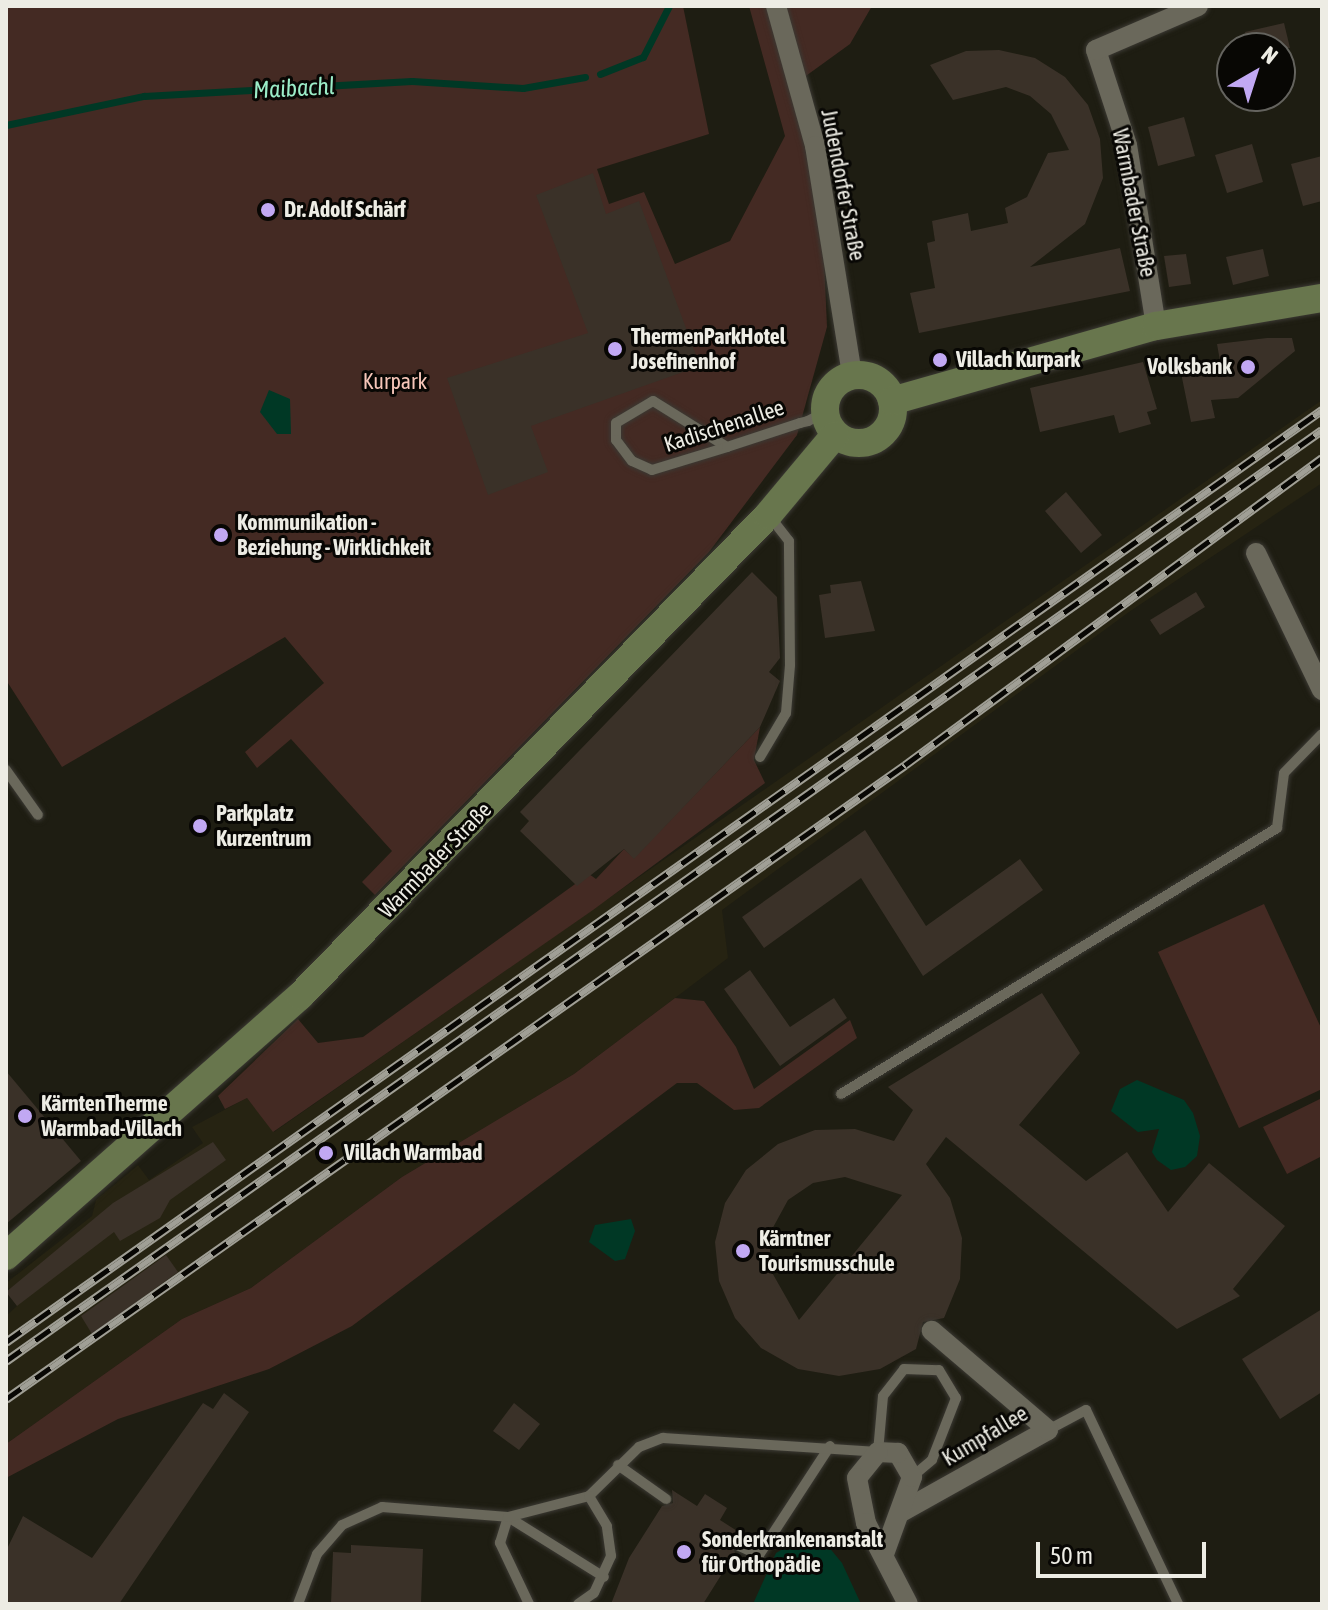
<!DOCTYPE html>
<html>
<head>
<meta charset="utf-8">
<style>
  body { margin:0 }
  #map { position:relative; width:1328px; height:1610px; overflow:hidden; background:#1e1d12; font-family:"Asap Condensed",sans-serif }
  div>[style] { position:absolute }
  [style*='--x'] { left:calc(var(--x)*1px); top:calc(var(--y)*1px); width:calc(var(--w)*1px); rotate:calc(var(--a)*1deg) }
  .built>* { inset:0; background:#262312 }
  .green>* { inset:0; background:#442a23 }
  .water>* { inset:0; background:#003825 }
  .stream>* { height:7px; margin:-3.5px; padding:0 3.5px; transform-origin:3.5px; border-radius:3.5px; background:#003825 }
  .building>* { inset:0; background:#3a3128 }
  .roads { filter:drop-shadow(0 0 2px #3b3933) drop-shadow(0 0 2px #3b3933) }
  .lane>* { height:10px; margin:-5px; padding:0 5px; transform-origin:5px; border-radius:5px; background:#6a685b }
  .street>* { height:20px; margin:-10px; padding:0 10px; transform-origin:10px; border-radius:10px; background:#6a685b }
  .secondary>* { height:28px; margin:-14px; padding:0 14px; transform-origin:14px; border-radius:14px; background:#68764d }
  .secondary>.ring { margin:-14px; padding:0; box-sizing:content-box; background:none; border:28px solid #68764d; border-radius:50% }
  .rail>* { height:9px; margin-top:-4.5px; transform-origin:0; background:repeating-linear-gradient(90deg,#080704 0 18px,#a09f96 0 36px); box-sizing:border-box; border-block:2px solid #a09f96 }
  .dots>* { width:22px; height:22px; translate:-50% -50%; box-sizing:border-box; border:4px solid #080704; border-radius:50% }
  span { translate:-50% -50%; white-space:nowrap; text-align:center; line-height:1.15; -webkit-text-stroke:6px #080704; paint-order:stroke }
  .street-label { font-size:22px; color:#edece4 }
  .poi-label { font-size:22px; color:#edece4; font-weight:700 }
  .left { translate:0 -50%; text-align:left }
  .right { translate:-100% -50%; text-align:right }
  .park-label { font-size:22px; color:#f5c5b8 }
  .water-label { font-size:24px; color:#9bedc8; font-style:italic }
  .frame { position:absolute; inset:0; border:8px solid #edece4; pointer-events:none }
  .north { position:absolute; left:1216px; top:32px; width:80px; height:80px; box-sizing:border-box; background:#080704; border:2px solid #64635e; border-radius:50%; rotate:39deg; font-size:22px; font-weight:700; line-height:32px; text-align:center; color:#edece4 }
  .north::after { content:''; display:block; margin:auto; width:28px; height:36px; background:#c1a8f3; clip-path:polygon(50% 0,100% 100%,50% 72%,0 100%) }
  .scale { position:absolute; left:1036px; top:1542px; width:170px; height:36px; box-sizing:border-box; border:4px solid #edece4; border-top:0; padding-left:10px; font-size:24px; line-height:28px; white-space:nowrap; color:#edece4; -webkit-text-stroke:6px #080704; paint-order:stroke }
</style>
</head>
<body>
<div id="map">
  <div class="built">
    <div style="clip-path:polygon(1322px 400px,1322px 483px,1129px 612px,722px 910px,728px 958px,574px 1074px,402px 1177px,251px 1288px,182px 1319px,6px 1444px,6px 1316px,17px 1306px,6px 1283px,92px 1216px,96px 1200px,138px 1165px,149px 1180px,203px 1143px,192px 1127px,247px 1098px,274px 1132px)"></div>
  </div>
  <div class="green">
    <div style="clip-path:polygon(6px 6px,683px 6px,709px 134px,597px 169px,609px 204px,644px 192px,675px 264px,730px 241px,785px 136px,749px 6px,872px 6px,850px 44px,792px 86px,823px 234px,827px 327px,797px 435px,709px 552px,375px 895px,362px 882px,392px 851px,291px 739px,257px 768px,245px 752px,324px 683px,285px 637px,62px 767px,6px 680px)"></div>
    <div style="clip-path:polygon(760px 727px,754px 760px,765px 783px,593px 910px,273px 1132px,247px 1098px,225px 1109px,218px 1096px,298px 1019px,318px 1043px,363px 1037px,589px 874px,596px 879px,624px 849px,634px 858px)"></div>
    <div style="clip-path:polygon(1264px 904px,1322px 1030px,1322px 1089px,1239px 1128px,1158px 952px)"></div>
    <div style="clip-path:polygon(675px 998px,704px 1001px,736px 1047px,754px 1089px,850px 1020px,857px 1038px,759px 1108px,734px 1110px,697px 1083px,677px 1083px,352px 1326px,269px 1369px,118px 1419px,6px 1478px,6px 1444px,182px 1319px,251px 1288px,402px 1177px,574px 1074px)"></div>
    <div style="clip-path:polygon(1322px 1098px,1322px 1156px,1287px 1174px,1263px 1127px)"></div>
  </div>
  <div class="water">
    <div style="clip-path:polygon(269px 390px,290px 399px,291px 434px,277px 434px,260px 412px)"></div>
    <div style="clip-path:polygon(1137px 1080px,1184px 1100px,1193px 1113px,1200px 1136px,1197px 1156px,1185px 1167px,1171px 1170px,1157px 1160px,1152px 1152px,1159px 1129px,1138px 1132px,1111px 1111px,1120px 1089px)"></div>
    <div style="clip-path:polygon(631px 1219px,635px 1231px,625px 1259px,615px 1261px,589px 1242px,595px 1225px)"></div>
    <div style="clip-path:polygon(807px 1535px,823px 1540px,842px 1563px,861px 1604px,753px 1604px,776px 1553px)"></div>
  </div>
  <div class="stream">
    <div style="--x:600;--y:74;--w:46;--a:-21.6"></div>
    <div style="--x:643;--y:57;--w:57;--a:-63"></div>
    <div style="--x:6;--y:125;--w:141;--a:-11.9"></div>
    <div style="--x:144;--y:96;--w:268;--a:-3.2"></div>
    <div style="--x:412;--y:81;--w:111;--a:3.6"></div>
    <div style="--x:523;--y:88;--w:63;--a:-10.1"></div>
  </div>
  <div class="building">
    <div style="clip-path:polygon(1284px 23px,1290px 48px,1249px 48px,1245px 32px)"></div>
    <div style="clip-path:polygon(999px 50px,1035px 58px,1065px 77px,1088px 105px,1100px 139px,1103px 178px,1085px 224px,1030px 267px,1120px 248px,1130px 291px,919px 333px,910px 293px,935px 288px,927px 243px,935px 241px,932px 221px,968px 213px,971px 231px,1008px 223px,1005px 208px,1027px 197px,1048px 153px,1069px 150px,1051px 114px,1030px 96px,1006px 87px,953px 100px,930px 65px,966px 51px)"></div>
    <div style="clip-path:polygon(1184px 117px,1195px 156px,1158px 166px,1148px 127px)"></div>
    <div style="clip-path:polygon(1252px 144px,1263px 182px,1227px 193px,1215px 155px)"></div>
    <div style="clip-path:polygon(1322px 156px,1322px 201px,1303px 206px,1291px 164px)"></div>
    <div style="clip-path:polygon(593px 173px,606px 214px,639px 201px,700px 366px,531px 426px,548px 472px,488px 495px,447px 378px,588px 333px,536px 195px)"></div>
    <div style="clip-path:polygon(1263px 249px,1269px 276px,1233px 285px,1226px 257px)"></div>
    <div style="clip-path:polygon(1186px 254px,1191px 284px,1169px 287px,1164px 256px)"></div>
    <div style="clip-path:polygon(1267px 338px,1292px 338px,1295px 351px,1238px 398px,1211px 400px,1215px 418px,1191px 422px,1180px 368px,1220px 361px,1217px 344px)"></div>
    <div style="clip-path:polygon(1143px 362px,1157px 409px,1147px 412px,1151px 424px,1119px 433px,1114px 415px,1040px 432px,1030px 388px)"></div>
    <div style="clip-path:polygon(1066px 492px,1102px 535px,1081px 553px,1045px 511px)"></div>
    <div style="clip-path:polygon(752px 572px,777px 597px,780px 658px,769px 672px,780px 681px,760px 727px,634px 859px,624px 849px,577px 886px,520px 831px,529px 821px,520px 812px)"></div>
    <div style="clip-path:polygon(861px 581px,875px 631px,825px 638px,819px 595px,831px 593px,830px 585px)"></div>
    <div style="clip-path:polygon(1196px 592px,1205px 607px,1160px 635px,1150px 620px)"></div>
    <div style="clip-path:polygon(865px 830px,926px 926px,1020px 859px,1043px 890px,923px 976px,861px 878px,764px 948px,742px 917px)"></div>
    <div style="clip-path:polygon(750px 970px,790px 1027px,834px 998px,847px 1018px,780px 1066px,724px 989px)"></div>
    <div style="clip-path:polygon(evenodd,1042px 993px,1080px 1053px,1019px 1125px,1086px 1181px,1127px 1152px,1168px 1212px,1209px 1163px,1285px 1226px,1233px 1289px,1240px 1296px,1177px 1329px,946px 1137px,926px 1164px,950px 1198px,962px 1238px,960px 1279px,944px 1318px,923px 1322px,916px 1349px,880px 1369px,839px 1376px,798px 1369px,761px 1348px,735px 1318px,719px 1281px,715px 1242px,725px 1203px,746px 1170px,778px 1144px,815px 1130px,855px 1129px,894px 1141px,913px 1110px,888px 1087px,1042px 993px,845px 1177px,902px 1195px,799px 1320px,770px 1269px,770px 1233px,788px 1200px,813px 1183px,845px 1177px)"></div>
    <div style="clip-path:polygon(6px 1071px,81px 1161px,6px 1224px)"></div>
    <div style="clip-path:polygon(213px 1142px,226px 1160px,170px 1200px,160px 1218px,120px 1241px,114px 1232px,17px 1306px,6px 1292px,113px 1203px)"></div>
    <div style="clip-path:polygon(166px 1255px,178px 1272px,92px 1334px,81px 1316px)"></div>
    <div style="clip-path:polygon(1322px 1309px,1322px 1392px,1280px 1419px,1242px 1359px)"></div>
    <div style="clip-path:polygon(224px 1393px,249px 1412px,119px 1604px,6px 1604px,6px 1551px,23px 1516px,92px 1558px,203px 1403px,213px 1409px)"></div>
    <div style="clip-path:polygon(514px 1403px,540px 1424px,519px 1450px,493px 1431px)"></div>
    <div style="clip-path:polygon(672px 1490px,697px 1506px,705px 1494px,727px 1508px,720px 1520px,745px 1536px,732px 1542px,735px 1553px,703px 1604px,611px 1604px,629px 1558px,662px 1506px,673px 1503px)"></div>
    <div style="clip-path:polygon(351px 1545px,423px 1549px,421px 1603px,331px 1604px,333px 1552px,351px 1553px)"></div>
  </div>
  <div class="roads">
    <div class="lane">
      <div style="--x:727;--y:447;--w:87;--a:-148.1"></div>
      <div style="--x:653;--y:401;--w:43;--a:149.3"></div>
      <div style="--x:616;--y:423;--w:17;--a:90"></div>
      <div style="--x:616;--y:440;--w:26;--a:53"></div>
      <div style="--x:632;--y:461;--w:22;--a:24"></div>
      <div style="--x:652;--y:470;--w:78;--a:-17"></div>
      <div style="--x:727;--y:447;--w:77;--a:-18.2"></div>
      <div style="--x:800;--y:423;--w:8;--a:-14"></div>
      <div style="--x:808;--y:421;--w:19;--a:-28"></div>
      <div style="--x:760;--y:757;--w:51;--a:-59.4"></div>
      <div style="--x:786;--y:713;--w:48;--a:-85.2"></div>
      <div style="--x:790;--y:665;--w:124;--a:-90.5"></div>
      <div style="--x:789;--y:541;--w:31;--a:-128"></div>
      <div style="--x:6;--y:770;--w:55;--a:54.6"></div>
      <div style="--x:841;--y:1094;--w:511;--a:-31.39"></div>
      <div style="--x:1277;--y:828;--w:55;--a:-82.7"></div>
      <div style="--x:1284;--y:773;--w:54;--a:-45.7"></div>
      <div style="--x:1048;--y:1430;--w:43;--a:-27.8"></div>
      <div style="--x:1086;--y:1410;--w:215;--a:64.6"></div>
      <div style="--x:618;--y:1465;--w:59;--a:35.3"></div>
      <div style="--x:739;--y:1546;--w:22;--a:24"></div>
      <div style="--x:759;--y:1555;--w:130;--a:-56.9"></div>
      <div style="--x:298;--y:1604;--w:53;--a:-69.2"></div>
      <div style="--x:317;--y:1554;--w:38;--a:-49"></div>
      <div style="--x:342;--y:1525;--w:44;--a:-24.2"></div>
      <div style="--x:382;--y:1507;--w:126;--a:4.5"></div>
      <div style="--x:508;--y:1517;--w:113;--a:32"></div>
      <div style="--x:529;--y:1604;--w:68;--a:-115.4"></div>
      <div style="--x:500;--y:1543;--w:27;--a:-73"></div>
      <div style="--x:508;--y:1517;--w:84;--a:-14.5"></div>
      <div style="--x:589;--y:1496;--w:70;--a:-44.4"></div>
      <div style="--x:639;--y:1447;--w:26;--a:-21"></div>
      <div style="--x:663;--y:1438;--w:215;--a:3.7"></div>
      <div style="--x:878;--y:1452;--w:56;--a:-84.9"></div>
      <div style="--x:883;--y:1396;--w:34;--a:-52"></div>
      <div style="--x:904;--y:1369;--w:35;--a:2"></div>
      <div style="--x:939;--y:1370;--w:33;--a:59"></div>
      <div style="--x:956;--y:1398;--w:66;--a:111.2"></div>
      <div style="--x:932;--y:1460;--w:26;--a:140"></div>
      <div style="--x:578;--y:1604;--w:19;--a:-35"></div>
      <div style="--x:594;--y:1593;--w:41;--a:-65.3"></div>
      <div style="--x:611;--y:1556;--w:30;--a:-98"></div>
      <div style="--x:607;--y:1526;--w:35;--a:-121"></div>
    </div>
    <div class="street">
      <div style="--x:776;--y:6;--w:145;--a:74.4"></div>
      <div style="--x:815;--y:146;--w:232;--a:80.8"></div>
      <div style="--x:1156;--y:326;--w:183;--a:-99.1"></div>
      <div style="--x:1127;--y:145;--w:100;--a:-108.1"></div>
      <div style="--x:1096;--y:50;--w:111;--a:-23.3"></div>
      <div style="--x:1256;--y:553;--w:152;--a:64.3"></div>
      <div style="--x:903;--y:1511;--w:166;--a:-29.2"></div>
      <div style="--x:1048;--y:1430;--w:153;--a:-139.5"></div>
      <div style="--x:884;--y:1554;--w:82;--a:-70"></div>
      <div style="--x:912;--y:1477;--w:28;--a:-120"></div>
      <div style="--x:898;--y:1453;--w:20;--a:-177"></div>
      <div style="--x:878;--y:1452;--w:33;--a:129"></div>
      <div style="--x:857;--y:1478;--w:46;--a:78.7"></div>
      <div style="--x:866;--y:1523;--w:91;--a:62.6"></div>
    </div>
    <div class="secondary">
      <div class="ring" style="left:825px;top:375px;width:40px;height:40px"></div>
      <div style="--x:892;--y:401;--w:274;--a:-15.9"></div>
      <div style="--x:1156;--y:326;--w:168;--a:-9.6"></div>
      <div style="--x:6;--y:1256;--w:392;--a:-41.5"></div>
      <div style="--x:300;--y:996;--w:671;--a:-45.78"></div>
      <div style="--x:768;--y:515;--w:104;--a:-50.1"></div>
    </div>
  </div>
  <div class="rail">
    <div style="--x:6;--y:1342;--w:1613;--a:-35.31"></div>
    <div style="--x:6;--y:1361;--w:1612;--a:-35.28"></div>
    <div style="--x:6;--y:1399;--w:1100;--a:-35.19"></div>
    <div style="--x:905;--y:765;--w:518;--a:-36.36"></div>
  </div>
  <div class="dots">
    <div style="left:268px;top:210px;background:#c1a8f3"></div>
    <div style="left:615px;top:349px;background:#c1a8f3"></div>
    <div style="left:940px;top:360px;background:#c1a8f3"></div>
    <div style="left:1248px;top:367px;background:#c1a8f3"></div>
    <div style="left:221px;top:535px;background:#c1a8f3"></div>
    <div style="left:200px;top:826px;background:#c1a8f3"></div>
    <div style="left:25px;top:1116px;background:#c1a8f3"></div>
    <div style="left:326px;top:1153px;background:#c1a8f3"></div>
    <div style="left:743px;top:1251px;background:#c1a8f3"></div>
    <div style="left:684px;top:1552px;background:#c1a8f3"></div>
  </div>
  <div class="street-label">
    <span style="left:843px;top:185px;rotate:79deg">Judendorfer Straße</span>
    <span style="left:1134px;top:203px;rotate:79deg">Warmbader Straße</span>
    <span style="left:724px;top:426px;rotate:-18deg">Kadischenallee</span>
    <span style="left:435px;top:860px;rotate:-46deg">Warmbader Straße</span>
    <span style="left:985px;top:1436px;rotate:-31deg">Kumpfallee</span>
  </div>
  <div class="poi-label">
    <span class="left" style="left:284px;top:210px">Dr. Adolf Schärf</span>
    <span class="left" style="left:631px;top:349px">ThermenParkHotel<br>Josefinenhof</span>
    <span class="left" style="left:956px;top:360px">Villach Kurpark</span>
    <span class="right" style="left:1232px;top:367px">Volksbank</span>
    <span class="left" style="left:237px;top:535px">Kommunikation -<br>Beziehung - Wirklichkeit</span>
    <span class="left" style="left:216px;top:826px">Parkplatz<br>Kurzentrum</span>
    <span class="left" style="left:41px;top:1116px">KärntenTherme<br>Warmbad-Villach</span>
    <span class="left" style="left:344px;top:1153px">Villach Warmbad</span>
    <span class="left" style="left:759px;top:1251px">Kärntner<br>Tourismusschule</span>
    <span class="left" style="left:702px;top:1552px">Sonderkrankenanstalt<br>für Orthopädie</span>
  </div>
  <div class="park-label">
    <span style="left:395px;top:382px">Kurpark</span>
  </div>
  <div class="water-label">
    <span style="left:294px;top:88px;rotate:-3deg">Maibachl</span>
  </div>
  <div class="frame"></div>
  <div class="north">N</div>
  <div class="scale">50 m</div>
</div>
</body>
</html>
